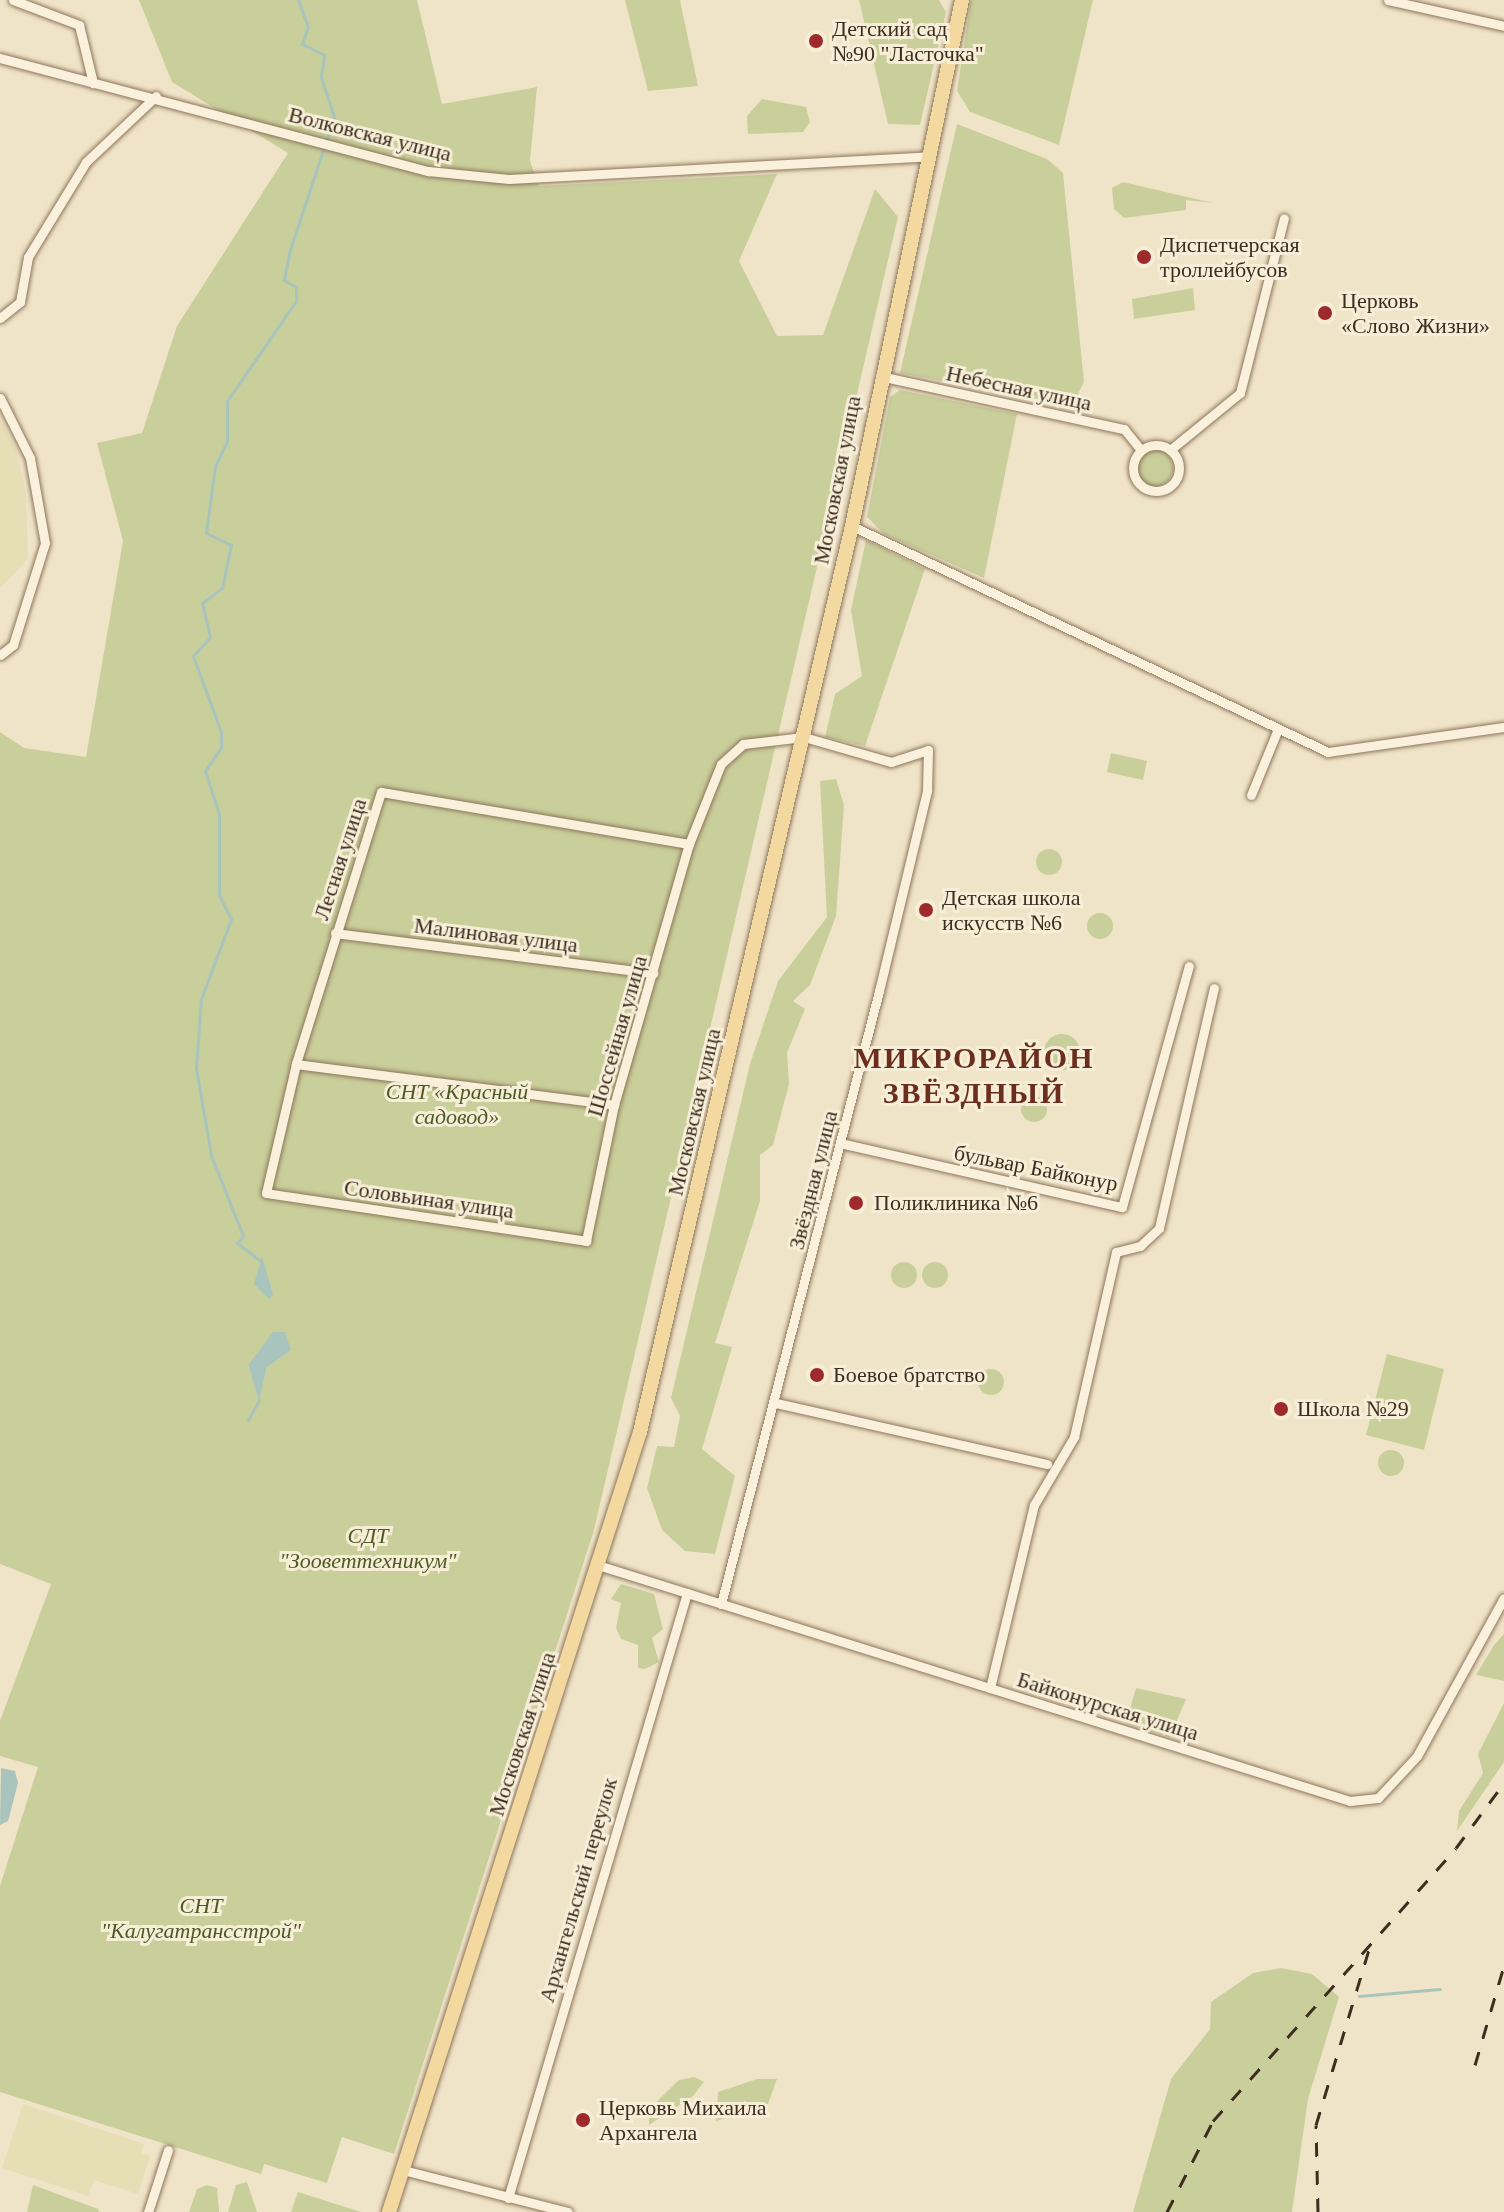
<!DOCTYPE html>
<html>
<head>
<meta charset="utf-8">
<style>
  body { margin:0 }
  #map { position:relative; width:1504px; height:2212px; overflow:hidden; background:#f0e4c8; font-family:Georgia,serif }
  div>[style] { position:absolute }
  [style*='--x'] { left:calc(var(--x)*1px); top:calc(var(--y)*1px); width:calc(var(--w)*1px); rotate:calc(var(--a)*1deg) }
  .farmland>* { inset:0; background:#e6deb5 }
  .green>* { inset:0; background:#c9cf9b }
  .round { border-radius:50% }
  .water>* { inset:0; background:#a9c4bc }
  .stream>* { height:3px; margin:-1.5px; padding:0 1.5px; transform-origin:1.5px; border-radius:1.5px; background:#a9c4bc }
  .roads { filter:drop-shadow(0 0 2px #8d765c) drop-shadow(0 0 2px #8d765c) }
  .minor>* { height:9px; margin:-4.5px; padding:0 4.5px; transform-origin:4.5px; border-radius:4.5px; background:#faf1dc }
  .minor>.ring { margin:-4.5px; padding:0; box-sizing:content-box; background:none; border:9px solid #faf1dc; border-radius:50% }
  .primary>* { height:14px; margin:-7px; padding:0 7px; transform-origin:7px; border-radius:7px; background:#f3d9a0 }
  .rail>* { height:3px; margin-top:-1.5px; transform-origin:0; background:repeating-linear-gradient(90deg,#3d2e20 0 14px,transparent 0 28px) }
  .dots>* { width:22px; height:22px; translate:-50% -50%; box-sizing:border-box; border:4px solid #f7eed8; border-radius:50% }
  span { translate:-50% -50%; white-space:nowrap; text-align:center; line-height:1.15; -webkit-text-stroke:6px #f7eed8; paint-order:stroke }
  .poi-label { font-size:22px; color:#3d2e20 }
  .left { translate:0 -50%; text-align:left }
  .street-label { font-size:22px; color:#3d2e20 }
  .park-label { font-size:22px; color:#4d5a26; font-style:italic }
  .district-label { font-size:30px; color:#6b2e1e; font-weight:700; letter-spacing:2px }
</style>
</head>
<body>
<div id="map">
  <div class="farmland">
    <div style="clip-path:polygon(0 419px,16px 449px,26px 494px,28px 559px,0 588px)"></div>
    <div style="clip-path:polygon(23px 2104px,144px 2144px,141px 2153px,150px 2156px,138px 2194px,94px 2180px,88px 2196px,2px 2168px)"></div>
  </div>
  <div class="green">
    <div style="clip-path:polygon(evenodd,139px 0,417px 0,442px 104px,537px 87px,530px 161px,539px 186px,777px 174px,739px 261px,777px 336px,823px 335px,875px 189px,898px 217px,594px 1530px,394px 2154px,342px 2137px,327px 2183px,264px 2164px,261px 2174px,0 2092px,0 1886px,38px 1767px,0 1756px,0 1721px,51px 1584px,0 1564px,0 732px,24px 748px,86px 757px,123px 541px,97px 443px,142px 433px,177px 326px,288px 153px,172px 82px,139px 0,285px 1332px,267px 1367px,259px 1400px,248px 1365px,273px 1333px,285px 1332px)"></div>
    <div style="clip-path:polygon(625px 0,680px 0,698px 86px,648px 91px)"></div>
    <div style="clip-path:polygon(859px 0,939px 0,946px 12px,920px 125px,888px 124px)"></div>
    <div style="clip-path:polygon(971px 0,1093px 0,1059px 145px,970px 112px,957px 91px)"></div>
    <div style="clip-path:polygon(762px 99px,806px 107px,810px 122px,803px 132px,748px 134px,747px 116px)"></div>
    <div style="clip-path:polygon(957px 124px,1047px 159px,1063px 173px,1084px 382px,1072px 406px,900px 373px)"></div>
    <div style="clip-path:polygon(1123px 182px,1131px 184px,1213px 203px,1186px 200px,1186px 210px,1124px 218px,1114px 209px,1112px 188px)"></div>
    <div style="clip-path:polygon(1193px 288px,1195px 310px,1134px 319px,1132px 299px)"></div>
    <div style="clip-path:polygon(900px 390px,1017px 414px,984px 578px,884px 534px,867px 517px,890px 397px)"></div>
    <div class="round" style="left:1137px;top:450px;width:36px;height:36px"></div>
    <div style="clip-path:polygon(866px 540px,925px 569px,865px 746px,825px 737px,835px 694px,862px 676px,851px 610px)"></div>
    <div style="clip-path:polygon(1111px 753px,1147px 761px,1143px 780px,1107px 772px)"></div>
    <div style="clip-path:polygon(836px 779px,844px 805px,836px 916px,810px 985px,793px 1001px,805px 1009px,787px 1053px,789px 1084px,773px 1145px,760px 1155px,760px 1201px,715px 1343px,732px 1347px,702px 1449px,735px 1476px,715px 1554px,685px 1551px,662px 1530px,647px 1488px,657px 1446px,674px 1447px,680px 1416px,671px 1398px,750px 1064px,778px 981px,827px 917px,820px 781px)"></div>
    <div class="round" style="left:1036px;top:849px;width:26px;height:26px"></div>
    <div class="round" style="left:1087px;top:913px;width:26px;height:26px"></div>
    <div class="round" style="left:1044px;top:1034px;width:36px;height:36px"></div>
    <div class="round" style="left:1021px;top:1096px;width:26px;height:26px"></div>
    <div class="round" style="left:891px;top:1262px;width:26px;height:26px"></div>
    <div class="round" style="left:922px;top:1262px;width:26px;height:26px"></div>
    <div style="clip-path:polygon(1387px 1354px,1444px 1369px,1424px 1450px,1366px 1435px)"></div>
    <div class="round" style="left:978px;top:1369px;width:26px;height:26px"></div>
    <div class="round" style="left:1378px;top:1450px;width:26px;height:26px"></div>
    <div style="clip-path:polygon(621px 1584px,654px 1594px,663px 1629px,652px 1638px,659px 1662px,645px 1669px,638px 1668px,638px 1645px,621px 1639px,616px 1628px,621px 1603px,611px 1599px)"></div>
    <div style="clip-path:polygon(1504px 1634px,1504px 1681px,1476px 1675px,1494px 1645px)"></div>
    <div style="clip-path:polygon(1136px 1688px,1186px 1699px,1170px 1737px,1126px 1723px)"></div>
    <div style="clip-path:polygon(1504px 1703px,1504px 1762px,1457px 1831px,1459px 1811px,1483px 1773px,1478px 1754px)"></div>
    <div style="clip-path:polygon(1281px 1968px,1312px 1974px,1339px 1997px,1308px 2099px,1292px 2212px,1133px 2212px,1171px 2079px,1210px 2029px,1211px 2002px,1253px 1973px)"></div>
    <div style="clip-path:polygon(694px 2077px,704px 2082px,693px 2096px,649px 2125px,649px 2109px,679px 2080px)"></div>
    <div style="clip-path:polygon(757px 2079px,777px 2079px,768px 2104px,716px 2121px,718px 2092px)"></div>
    <div style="clip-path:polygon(247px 2182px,257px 2212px,228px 2212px,236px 2185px)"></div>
    <div style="clip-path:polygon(33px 2185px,98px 2209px,99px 2212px,27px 2212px)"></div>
    <div style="clip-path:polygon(207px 2185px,217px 2188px,219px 2212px,189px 2212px,197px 2189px)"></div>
    <div style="clip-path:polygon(298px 2192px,361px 2212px,291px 2212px)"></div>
  </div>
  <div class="water">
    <div style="clip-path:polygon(262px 1256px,273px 1294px,269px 1299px,254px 1284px)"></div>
    <div style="clip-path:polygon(273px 1332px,285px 1332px,291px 1350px,267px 1367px,259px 1401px,248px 1365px)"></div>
    <div style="clip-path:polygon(1px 1768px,15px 1771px,18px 1783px,8px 1821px,0 1825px)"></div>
  </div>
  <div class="stream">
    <div style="--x:259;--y:1260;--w:28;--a:-142"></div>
    <div style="--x:237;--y:1243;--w:9;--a:-49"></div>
    <div style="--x:243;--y:1236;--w:87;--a:-111.6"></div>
    <div style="--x:211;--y:1155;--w:88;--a:-99.8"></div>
    <div style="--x:196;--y:1068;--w:69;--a:-85.9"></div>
    <div style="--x:201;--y:999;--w:85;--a:-69.4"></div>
    <div style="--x:231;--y:919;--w:27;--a:-117"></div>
    <div style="--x:219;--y:895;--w:81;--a:-90"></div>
    <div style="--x:219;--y:814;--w:45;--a:-108"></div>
    <div style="--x:205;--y:771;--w:29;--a:-56"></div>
    <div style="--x:221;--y:747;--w:15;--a:-90"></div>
    <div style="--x:221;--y:732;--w:81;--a:-110.2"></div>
    <div style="--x:193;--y:656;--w:25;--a:-48"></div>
    <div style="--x:210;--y:637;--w:35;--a:-103"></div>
    <div style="--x:202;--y:603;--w:25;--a:-37"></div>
    <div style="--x:222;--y:588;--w:44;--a:-78.2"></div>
    <div style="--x:231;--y:545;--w:28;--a:-154"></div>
    <div style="--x:206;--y:533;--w:68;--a:-82.3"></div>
    <div style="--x:215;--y:466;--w:28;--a:-64"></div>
    <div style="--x:227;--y:441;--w:40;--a:-90"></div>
    <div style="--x:227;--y:401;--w:121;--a:-55.4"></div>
    <div style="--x:296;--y:301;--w:14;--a:-90"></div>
    <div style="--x:296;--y:287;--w:14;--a:-150"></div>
    <div style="--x:284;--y:280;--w:31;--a:-79"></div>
    <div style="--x:290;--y:250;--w:140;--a:-71.7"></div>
    <div style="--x:334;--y:117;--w:42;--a:-108"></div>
    <div style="--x:321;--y:77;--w:22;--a:-82"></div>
    <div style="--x:324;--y:55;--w:25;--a:-153"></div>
    <div style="--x:302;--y:44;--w:18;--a:-71"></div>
    <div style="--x:308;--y:27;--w:29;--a:-110"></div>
    <div style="--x:248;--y:1420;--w:23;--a:-61"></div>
    <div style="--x:1359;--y:1996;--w:81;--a:-4.9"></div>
  </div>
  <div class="roads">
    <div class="minor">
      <div style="--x:13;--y:0;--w:71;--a:20.7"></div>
      <div style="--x:79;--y:25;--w:60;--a:76.4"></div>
      <div style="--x:1388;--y:0;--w:119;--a:12.6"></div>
      <div style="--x:0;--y:58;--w:443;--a:14.8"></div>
      <div style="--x:428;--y:171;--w:81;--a:5.6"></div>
      <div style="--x:509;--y:179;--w:422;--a:-3.1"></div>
      <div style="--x:0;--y:318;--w:26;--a:-39"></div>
      <div style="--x:20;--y:302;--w:46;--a:-79.9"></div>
      <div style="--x:28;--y:257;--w:111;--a:-58.6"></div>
      <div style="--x:86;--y:162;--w:96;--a:-43.3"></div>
      <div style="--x:880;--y:376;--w:250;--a:12.3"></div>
      <div style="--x:1124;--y:429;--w:27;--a:51"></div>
      <div style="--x:0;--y:398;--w:67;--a:63.4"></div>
      <div style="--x:30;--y:458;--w:86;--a:80"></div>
      <div style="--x:45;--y:543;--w:107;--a:107.4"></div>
      <div style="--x:13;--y:645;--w:16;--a:142"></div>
      <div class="ring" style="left:1133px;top:445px;width:37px;height:37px"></div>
      <div style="--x:1170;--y:450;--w:90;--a:-39.2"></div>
      <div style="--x:1240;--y:393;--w:180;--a:-75.9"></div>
      <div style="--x:852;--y:526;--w:527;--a:25.4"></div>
      <div style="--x:1328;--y:752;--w:178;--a:-8.1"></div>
      <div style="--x:1251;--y:795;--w:71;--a:-67.8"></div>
      <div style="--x:689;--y:844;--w:312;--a:-170.4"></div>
      <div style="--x:381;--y:792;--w:285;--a:107.4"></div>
      <div style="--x:296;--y:1064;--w:132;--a:103.1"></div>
      <div style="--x:266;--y:1193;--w:324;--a:8.5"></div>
      <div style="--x:586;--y:1241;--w:139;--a:-78.4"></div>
      <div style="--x:614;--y:1105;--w:272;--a:-74"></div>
      <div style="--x:689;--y:844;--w:86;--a:-68.2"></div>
      <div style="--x:721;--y:764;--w:30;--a:-42"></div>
      <div style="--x:743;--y:744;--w:61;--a:-6.5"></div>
      <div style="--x:804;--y:737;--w:91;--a:16"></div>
      <div style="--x:891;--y:762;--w:39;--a:-18"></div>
      <div style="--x:928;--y:750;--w:41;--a:91.4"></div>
      <div style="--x:927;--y:791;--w:206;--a:103.5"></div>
      <div style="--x:879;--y:991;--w:633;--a:104.45"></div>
      <div style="--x:335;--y:933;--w:321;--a:7.2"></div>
      <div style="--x:296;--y:1064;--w:321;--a:7.3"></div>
      <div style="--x:840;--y:1143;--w:289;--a:12.8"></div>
      <div style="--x:1122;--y:1207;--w:250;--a:-74.5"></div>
      <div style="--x:776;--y:1403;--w:278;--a:12.7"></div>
      <div style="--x:601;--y:1566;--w:785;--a:17.42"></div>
      <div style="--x:1350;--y:1801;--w:28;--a:-6"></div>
      <div style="--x:1378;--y:1798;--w:57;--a:-47.1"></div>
      <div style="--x:1417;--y:1756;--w:180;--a:-61.2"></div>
      <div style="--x:990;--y:1688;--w:188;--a:-76.5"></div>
      <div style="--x:1034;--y:1505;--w:79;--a:-59.5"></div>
      <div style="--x:1074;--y:1437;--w:190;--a:-77.2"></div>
      <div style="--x:1116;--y:1252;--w:25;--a:-14"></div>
      <div style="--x:1140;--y:1246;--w:26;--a:-43"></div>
      <div style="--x:1159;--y:1228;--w:246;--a:-77.1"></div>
      <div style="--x:403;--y:2170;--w:170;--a:14.3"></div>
      <div style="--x:508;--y:2198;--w:631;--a:-73.52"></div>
      <div style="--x:148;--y:2212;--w:65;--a:-72.1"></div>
    </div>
    <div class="primary">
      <div style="--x:389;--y:2212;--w:819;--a:-72.16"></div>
      <div style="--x:640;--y:1432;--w:930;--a:-76.83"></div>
      <div style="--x:852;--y:526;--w:537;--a:-78.19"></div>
    </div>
  </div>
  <div class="rail">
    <div style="--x:1475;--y:2065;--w:103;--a:-73.7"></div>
    <div style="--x:1167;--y:2212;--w:102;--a:-63.2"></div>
    <div style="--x:1213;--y:2121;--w:365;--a:-48.3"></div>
    <div style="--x:1456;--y:1848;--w:81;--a:-53.6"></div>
    <div style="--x:1318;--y:2212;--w:87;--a:-91.3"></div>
    <div style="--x:1316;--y:2125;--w:184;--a:-73.2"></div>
  </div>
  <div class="dots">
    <div style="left:816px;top:41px;background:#9e2a2b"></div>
    <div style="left:1144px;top:257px;background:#9e2a2b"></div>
    <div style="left:1325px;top:313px;background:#9e2a2b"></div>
    <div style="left:926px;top:910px;background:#9e2a2b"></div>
    <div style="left:856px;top:1203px;background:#9e2a2b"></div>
    <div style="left:817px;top:1375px;background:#9e2a2b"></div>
    <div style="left:1281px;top:1409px;background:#9e2a2b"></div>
    <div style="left:583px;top:2120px;background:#9e2a2b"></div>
  </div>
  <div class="poi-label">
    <span class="left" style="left:832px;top:41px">Детский сад<br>№90 "Ласточка"</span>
    <span class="left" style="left:1160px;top:257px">Диспетчерская<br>троллейбусов</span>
    <span class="left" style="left:1341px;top:313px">Церковь<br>«Слово Жизни»</span>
    <span class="left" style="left:942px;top:910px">Детская школа<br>искусств №6</span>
    <span class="left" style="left:874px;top:1203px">Поликлиника №6</span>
    <span class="left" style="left:833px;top:1375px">Боевое братство</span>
    <span class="left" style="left:1297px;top:1409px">Школа №29</span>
    <span class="left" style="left:599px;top:2120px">Церковь Михаила<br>Архангела</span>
  </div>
  <div class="street-label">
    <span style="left:370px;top:134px;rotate:14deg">Волковская улица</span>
    <span style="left:1019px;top:388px;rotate:12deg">Небесная улица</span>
    <span style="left:837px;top:480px;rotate:-79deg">Московская улица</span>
    <span style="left:340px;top:859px;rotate:-72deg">Лесная улица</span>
    <span style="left:496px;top:935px;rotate:7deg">Малиновая улица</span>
    <span style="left:617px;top:1036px;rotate:-74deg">Шоссейная улица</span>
    <span style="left:694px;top:1112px;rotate:-77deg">Московская улица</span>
    <span style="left:1036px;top:1168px;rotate:11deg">бульвар Байконур</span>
    <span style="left:813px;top:1180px;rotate:-76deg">Звёздная улица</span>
    <span style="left:429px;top:1199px;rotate:8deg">Соловьиная улица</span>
    <span style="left:1108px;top:1706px;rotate:17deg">Байконурская улица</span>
    <span style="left:522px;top:1734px;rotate:-72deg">Московская улица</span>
    <span style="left:578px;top:1890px;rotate:-74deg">Архангельский переулок</span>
  </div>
  <div class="park-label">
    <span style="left:457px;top:1104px">СНТ «Красный<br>садовод»</span>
    <span style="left:368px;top:1548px">СДТ<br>"Зооветтехникум"</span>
    <span style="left:201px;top:1918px">СНТ<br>"Калугатрансстрой"</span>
  </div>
  <div class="district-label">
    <span style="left:974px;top:1075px">МИКРОРАЙОН<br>ЗВЁЗДНЫЙ</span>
  </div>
</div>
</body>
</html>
